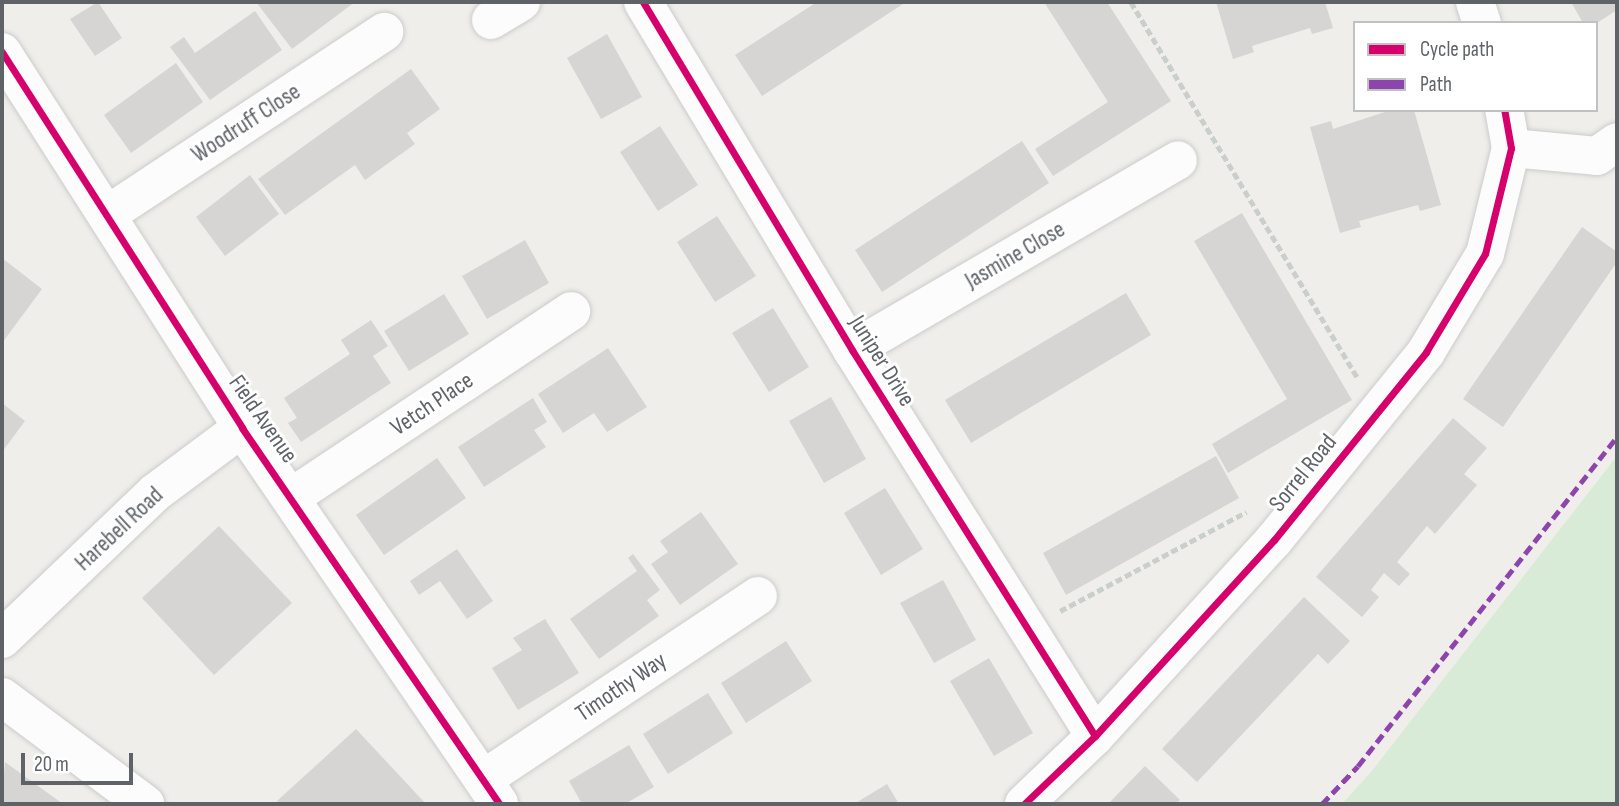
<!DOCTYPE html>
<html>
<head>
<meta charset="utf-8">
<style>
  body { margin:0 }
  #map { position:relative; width:1619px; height:806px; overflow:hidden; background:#efeeea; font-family:"Sofia Sans Condensed",sans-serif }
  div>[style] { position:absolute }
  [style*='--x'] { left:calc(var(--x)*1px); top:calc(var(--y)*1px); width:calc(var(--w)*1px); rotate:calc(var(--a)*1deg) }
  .green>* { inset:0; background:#d8ebd6 }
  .building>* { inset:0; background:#d6d5d3 }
  .path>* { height:4.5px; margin-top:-2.25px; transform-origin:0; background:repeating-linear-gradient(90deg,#cacfcc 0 7px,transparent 0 10.5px) }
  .roads { filter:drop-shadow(0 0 2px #cbcccc) drop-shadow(0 0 2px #cbcccc) }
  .minor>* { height:38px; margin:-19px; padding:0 19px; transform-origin:19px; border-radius:19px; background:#fdfcfc }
  .quiet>* { height:5px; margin-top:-2.5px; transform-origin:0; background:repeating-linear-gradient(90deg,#8e44ad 0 10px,transparent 0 15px) }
  .cycleway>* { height:7px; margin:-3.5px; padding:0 3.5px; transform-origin:3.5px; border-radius:3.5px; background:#d6006c }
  span { translate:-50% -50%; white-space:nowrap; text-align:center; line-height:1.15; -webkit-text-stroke:6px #fff; paint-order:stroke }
  .street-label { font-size:24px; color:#5f6368 }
  .frame { position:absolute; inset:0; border:4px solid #5f6368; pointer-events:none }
  .legend { position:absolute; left:1353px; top:21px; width:245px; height:91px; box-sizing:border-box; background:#fff; border:2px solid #bfc1c3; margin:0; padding:9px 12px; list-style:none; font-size:21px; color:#5f6368 }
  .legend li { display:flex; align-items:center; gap:14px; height:35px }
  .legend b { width:35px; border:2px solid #bfc1c3 }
  .scale { position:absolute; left:21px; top:753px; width:112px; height:32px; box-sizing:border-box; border:4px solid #5f6368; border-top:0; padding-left:9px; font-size:21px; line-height:24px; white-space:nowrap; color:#5f6368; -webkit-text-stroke:5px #fff; paint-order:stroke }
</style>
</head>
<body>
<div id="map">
  <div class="green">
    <div style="clip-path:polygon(1617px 456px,1617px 804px,1342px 804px,1371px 772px)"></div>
  </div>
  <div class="building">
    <div style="clip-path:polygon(98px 2px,122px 38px,95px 56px,70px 19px)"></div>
    <div style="clip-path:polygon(256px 2px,355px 2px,292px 49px)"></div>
    <div style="clip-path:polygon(817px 2px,906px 2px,762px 96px,735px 55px)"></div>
    <div style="clip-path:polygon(1044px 2px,1107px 2px,1171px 101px,1053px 176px,1035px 149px,1108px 102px)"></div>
    <div style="clip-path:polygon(1216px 2px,1325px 2px,1333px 28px,1312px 34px,1310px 28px,1252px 46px,1254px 52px,1233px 59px)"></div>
    <div style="clip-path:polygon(1571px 2px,1617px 2px,1617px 10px,1597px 23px,1583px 23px)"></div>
    <div style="clip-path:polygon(255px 11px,282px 50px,210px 100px,170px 47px,184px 37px,195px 53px)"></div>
    <div style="clip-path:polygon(607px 34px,642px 97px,601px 119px,567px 58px)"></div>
    <div style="clip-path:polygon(176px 63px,203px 102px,131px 153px,104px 115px)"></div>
    <div style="clip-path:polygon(411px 69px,440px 109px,407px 133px,415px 144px,365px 180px,355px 165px,285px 215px,258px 179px)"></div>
    <div style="clip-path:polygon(1391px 110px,1414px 110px,1441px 205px,1420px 211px,1418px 205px,1359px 221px,1361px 227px,1340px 233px,1310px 127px,1331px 121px,1333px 129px)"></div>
    <div style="clip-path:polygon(660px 126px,698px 185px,658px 211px,620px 152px)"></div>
    <div style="clip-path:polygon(1022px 141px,1049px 183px,882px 292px,855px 250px)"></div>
    <div style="clip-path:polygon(250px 175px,279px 214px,225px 256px,196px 217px)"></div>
    <div style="clip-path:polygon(1242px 213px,1352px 400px,1228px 473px,1212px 444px,1287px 399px,1194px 241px)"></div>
    <div style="clip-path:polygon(717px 216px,756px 276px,715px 302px,677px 242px)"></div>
    <div style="clip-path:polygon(1582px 227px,1617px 252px,1617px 262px,1503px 427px,1463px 399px)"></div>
    <div style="clip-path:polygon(525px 240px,549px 283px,487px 319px,462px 276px)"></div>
    <div style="clip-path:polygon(2px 258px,42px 289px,2px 343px)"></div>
    <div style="clip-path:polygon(1126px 293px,1151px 335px,971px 443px,945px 400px)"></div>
    <div style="clip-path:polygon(444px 294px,469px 334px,409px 371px,384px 331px)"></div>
    <div style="clip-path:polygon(773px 308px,809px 367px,769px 392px,732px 333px)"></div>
    <div style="clip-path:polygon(371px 320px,388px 346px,373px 356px,391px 383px,301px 442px,288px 423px,297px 418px,284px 398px,350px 354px,341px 340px)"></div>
    <div style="clip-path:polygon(608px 348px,647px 407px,607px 432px,594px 413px,563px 433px,538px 394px)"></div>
    <div style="clip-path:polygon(831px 397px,866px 459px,824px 483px,789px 421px)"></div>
    <div style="clip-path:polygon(533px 398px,547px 422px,534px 430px,546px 447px,484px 487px,458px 447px)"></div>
    <div style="clip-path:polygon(2px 403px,25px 421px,2px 452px)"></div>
    <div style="clip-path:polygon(1453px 418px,1487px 448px,1464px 474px,1477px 485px,1435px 534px,1427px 526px,1397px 562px,1410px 574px,1399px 586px,1384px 573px,1371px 590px,1379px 597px,1362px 617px,1316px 577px)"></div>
    <div style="clip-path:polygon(1216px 456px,1239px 498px,1066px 595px,1043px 553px)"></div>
    <div style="clip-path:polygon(437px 458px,466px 498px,384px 555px,356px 515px)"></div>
    <div style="clip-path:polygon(885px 488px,923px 549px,881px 575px,844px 513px)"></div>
    <div style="clip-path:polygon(701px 512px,738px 564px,680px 605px,651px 564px,668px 552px,660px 541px)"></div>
    <div style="clip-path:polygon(219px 526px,292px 603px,214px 675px,142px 598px)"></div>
    <div style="clip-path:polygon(457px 549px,493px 601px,467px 619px,440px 581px,419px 595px,410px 581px)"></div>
    <div style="clip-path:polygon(633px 554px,660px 590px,647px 600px,659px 616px,599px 659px,570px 619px,637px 571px,628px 558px)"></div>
    <div style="clip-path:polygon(943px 580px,976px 640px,934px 663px,900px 603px)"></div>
    <div style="clip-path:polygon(1304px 597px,1350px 641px,1328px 664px,1318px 654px,1197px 782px,1162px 749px)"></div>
    <div style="clip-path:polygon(545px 619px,579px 673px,518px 710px,492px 668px,522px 650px,513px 638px)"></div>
    <div style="clip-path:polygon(786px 641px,812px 681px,746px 723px,721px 683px)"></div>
    <div style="clip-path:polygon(989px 658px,1033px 733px,994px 756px,950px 681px)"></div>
    <div style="clip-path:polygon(708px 693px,733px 733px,668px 774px,643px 734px)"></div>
    <div style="clip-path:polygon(356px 729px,426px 804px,280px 804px,277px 801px)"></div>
    <div style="clip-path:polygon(629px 745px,654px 787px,625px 804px,582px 804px,569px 781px)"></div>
    <div style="clip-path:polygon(5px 762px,63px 804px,2px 804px)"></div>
    <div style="clip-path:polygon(1145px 766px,1180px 800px,1176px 804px,1108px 804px)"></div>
    <div style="clip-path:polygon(887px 784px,899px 804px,854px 804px)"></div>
  </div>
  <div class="path">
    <div style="--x:1131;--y:2;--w:440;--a:58.9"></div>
    <div style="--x:1060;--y:611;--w:211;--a:-28"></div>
  </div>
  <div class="roads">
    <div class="minor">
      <div style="--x:643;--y:2;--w:406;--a:59"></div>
      <div style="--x:852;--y:350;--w:456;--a:57.8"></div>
      <div style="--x:1475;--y:2;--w:22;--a:72"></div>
      <div style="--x:491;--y:20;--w:35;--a:-31"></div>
      <div style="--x:2;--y:52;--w:446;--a:57.4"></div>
      <div style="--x:242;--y:428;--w:455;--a:55.6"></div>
      <div style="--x:1511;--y:148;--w:86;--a:5.3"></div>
      <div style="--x:1597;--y:156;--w:24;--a:-35"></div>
      <div style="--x:108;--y:214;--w:331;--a:-33.4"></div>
      <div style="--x:852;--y:350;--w:377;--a:-30.2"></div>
      <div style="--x:293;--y:496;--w:334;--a:-33.6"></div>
      <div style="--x:2;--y:639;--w:213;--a:-43.7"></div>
      <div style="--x:156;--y:492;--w:107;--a:-36.7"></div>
      <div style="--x:2;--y:697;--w:179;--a:36.8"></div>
      <div style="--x:485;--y:778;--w:328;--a:-33.7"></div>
      <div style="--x:1024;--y:804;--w:98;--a:-43.8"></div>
      <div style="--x:1095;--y:736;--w:265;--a:-47.6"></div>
      <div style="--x:1274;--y:540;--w:242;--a:-51"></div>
      <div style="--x:1426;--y:352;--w:114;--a:-59"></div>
      <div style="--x:1485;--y:254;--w:109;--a:-76.2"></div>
      <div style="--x:1511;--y:148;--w:39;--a:-100"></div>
    </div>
  </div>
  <div class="quiet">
    <div style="--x:1322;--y:804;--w:52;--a:-46.5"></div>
    <div style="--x:1358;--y:766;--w:419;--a:-51.8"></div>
  </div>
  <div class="cycleway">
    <div style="--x:643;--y:2;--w:406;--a:59"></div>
    <div style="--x:852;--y:350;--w:456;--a:57.8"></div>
    <div style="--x:2;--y:52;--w:446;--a:57.4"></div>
    <div style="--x:242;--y:428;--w:455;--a:55.6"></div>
    <div style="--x:1024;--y:804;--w:98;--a:-43.8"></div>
    <div style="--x:1095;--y:736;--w:265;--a:-47.6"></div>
    <div style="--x:1274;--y:540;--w:242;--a:-51"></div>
    <div style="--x:1426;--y:352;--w:114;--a:-59"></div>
    <div style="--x:1485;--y:254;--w:109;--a:-76.2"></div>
    <div style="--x:1511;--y:148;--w:39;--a:-100"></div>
  </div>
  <div class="street-label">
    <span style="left:246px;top:123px;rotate:-33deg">Woodruff Close</span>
    <span style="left:1015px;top:255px;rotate:-30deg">Jasmine Close</span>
    <span style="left:882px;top:361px;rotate:58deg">Juniper Drive</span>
    <span style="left:432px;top:404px;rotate:-34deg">Vetch Place</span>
    <span style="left:263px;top:419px;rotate:55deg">Field Avenue</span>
    <span style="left:1303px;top:473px;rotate:-51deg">Sorrel Road</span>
    <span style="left:119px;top:529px;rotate:-43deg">Harebell Road</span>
    <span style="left:621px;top:687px;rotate:-34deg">Timothy Way</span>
  </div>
  <div class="frame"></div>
  <ul class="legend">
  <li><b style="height:9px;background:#d6006c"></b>Cycle path</li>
  <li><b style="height:9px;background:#8e44ad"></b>Path</li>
  </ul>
  <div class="scale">20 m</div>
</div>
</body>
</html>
